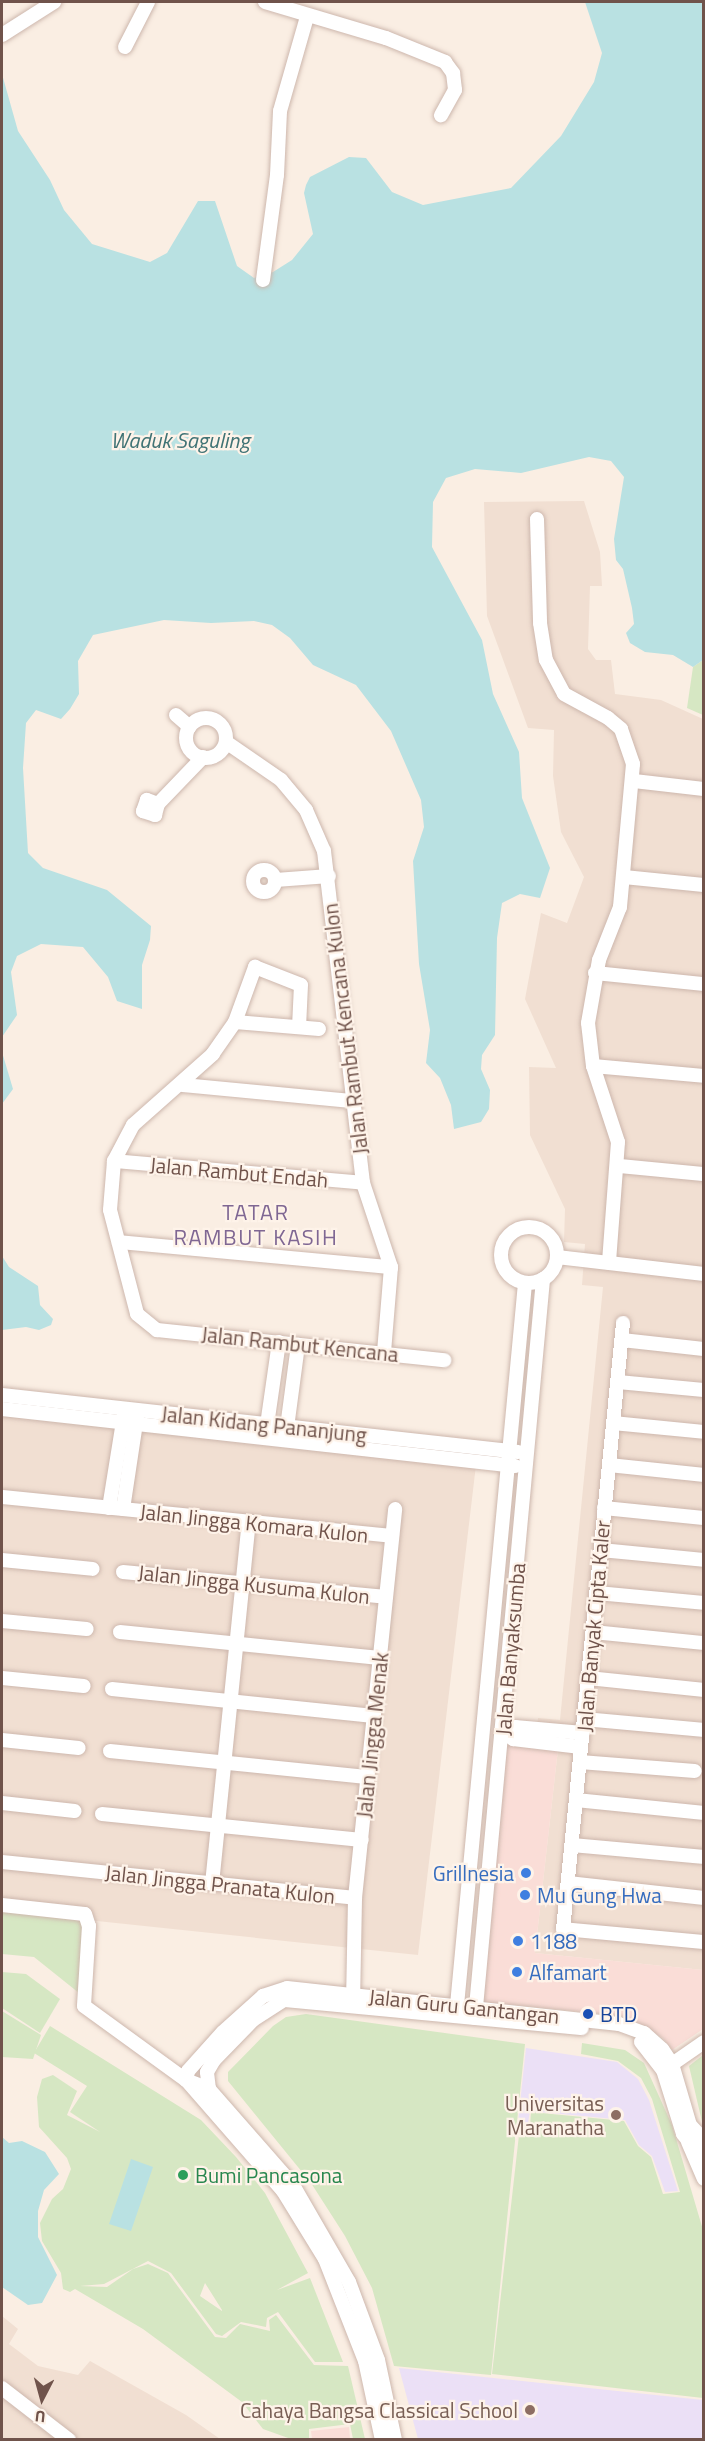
<!DOCTYPE html>
<html>
<head>
<meta charset="utf-8">
<style>
  body { margin:0 }
  #map { position:relative; width:705px; height:2441px; overflow:hidden; background:#faeee3; font-family:"Titillium Web",sans-serif }
  div>[style] { position:absolute }
  [style*='--x'] { left:calc(var(--x)*1px); top:calc(var(--y)*1px); width:calc(var(--w)*1px); rotate:calc(var(--a)*1deg) }
  .residential>* { inset:0; background:#f1dfd2 }
  .commercial>* { inset:0; background:#faddd7 }
  .education>* { inset:0; background:#ebe0f6 }
  .green>* { inset:0; background:#d6e7c3 }
  .water>* { inset:0; background:#b9e1e2 }
  .roads { filter:drop-shadow(0 0 2px #cdb7ad) drop-shadow(0 0 2px #cdb7ad) }
  .minor>* { height:14px; margin:-7px; padding:0 7px; transform-origin:7px; border-radius:7px; background:#fff }
  .minor>.ring { margin:-7px; padding:0; box-sizing:content-box; background:none; border:14px solid #fff; border-radius:50% }
  .dots>* { width:16px; height:16px; translate:-50% -50%; box-sizing:border-box; border:3px solid #fef3e9; border-radius:50% }
  span { translate:-50% -50%; white-space:nowrap; text-align:center; line-height:1.15; -webkit-text-stroke:4.5px #fef3e9; paint-order:stroke }
  .street-label { font-size:21px; color:#70534b }
  .shop-label { font-size:21px; color:#366cbe }
  .right { translate:-100% -50%; text-align:right }
  .left { translate:0 -50%; text-align:left }
  .transit-label { font-size:21px; color:#164399 }
  .education-label { font-size:21px; color:#785e54 }
  .leisure-label { font-size:21px; color:#27864d }
  .water-label { font-size:22px; color:#407375; font-style:italic }
  .neighbourhood-label { font-size:22px; color:#7f6793; letter-spacing:1.5px }
  .frame { position:absolute; inset:0; border:3px solid #70534b; pointer-events:none }
  .north { position:absolute; left:12px; top:2369px; width:60px; height:60px; -webkit-text-stroke:4px #fef3e9; paint-order:stroke; rotate:186deg; font-size:16px; font-weight:700; line-height:24px; text-align:center; color:#70534b }
  .north::after { content:''; display:block; margin:auto; width:21px; height:27px; background:#70534b; clip-path:polygon(50% 0,100% 100%,50% 72%,0 100%) }
</style>
</head>
<body>
<div id="map">
  <div class="residential">
    <div style="clip-path:polygon(584px 501px,600px 552px,602px 586px,590px 586px,588px 649px,596px 660px,611px 660px,615px 694px,661px 700px,703px 719px,703px 1970px,535px 1953px,558px 1749px,537px 1728px,538px 1718px,560px 1720px,603px 1287px,582px 1285px,585px 1244px,564px 1242px,565px 1209px,530px 1135px,529px 1067px,556px 1068px,525px 999px,541px 913px,567px 923px,584px 877px,561px 832px,553px 776px,554px 730px,528px 728px,487px 616px,484px 502px)"></div>
    <div style="clip-path:polygon(2px 1398px,478px 1448px,418px 1955px,2px 1911px)"></div>
    <div style="clip-path:polygon(2px 2316px,18px 2329px,9px 2344px,38px 2366px,78px 2375px,90px 2361px,186px 2415px,220px 2439px,2px 2439px)"></div>
  </div>
  <div class="commercial">
    <div style="clip-path:polygon(505px 1743px,558px 1749px,535px 1953px,703px 1970px,703px 2029px,672px 2050px,663px 2038px,625px 2016px,482px 2002px)"></div>
    <div style="clip-path:polygon(349px 2427px,350px 2439px,312px 2439px,311px 2431px)"></div>
  </div>
  <div class="education">
    <div style="clip-path:polygon(526px 2048px,617px 2062px,638px 2079px,649px 2100px,678px 2191px,665px 2192px,652px 2156px,639px 2145px,625px 2120px,530px 2111px,528px 2123px,518px 2122px)"></div>
    <div style="clip-path:polygon(399px 2368px,703px 2400px,703px 2439px,418px 2439px)"></div>
  </div>
  <div class="green">
    <div style="clip-path:polygon(703px 660px,703px 715px,687px 708px,693px 667px)"></div>
    <div style="clip-path:polygon(2px 1911px,81px 1921px,84px 1926px,79px 1993px,34px 1957px,2px 1954px)"></div>
    <div style="clip-path:polygon(2px 1972px,26px 1974px,60px 1999px,40px 2033px,2px 2008px)"></div>
    <div style="clip-path:polygon(2px 2011px,41px 2035px,33px 2059px,2px 2057px)"></div>
    <div style="clip-path:polygon(306px 2014px,525px 2044px,491px 2375px,394px 2366px,372px 2288px,345px 2236px,311px 2183px,228px 2081px,228px 2072px,273px 2026px,286px 2017px)"></div>
    <div style="clip-path:polygon(evenodd,50px 2026px,201px 2120px,236px 2157px,265px 2193px,308px 2273px,277px 2290px,310px 2278px,343px 2362px,315px 2362px,278px 2312px,267px 2318px,266px 2327px,241px 2322px,222px 2336px,216px 2334px,171px 2273px,148px 2261px,104px 2284px,80px 2286px,107px 2287px,133px 2269px,148px 2264px,168px 2273px,215px 2337px,226px 2338px,240px 2324px,270px 2331px,269px 2320px,276px 2315px,314px 2365px,348px 2366px,365px 2439px,353px 2439px,350px 2424px,309px 2429px,309px 2439px,291px 2439px,263px 2429px,242px 2402px,143px 2329px,75px 2289px,70px 2292px,63px 2289px,61px 2273px,42px 2241px,40px 2223px,52px 2199px,63px 2189px,71px 2169px,67px 2158px,39px 2127px,37px 2097px,42px 2079px,53px 2075px,77px 2091px,67px 2115px,100px 2132px,70px 2112px,87px 2086px,34px 2053px,50px 2026px,205px 2283px,222px 2310px,222px 2311px,200px 2296px,205px 2283px)"></div>
    <div style="clip-path:polygon(582px 2043px,625px 2050px,644px 2063px,672px 2125px,703px 2230px,703px 2398px,492px 2374px,520px 2126px,530px 2126px,531px 2112px,624px 2121px,638px 2146px,651px 2157px,663px 2194px,680px 2192px,652px 2099px,641px 2078px,618px 2061px,581px 2054px)"></div>
    <div style="clip-path:polygon(703px 2055px,703px 2126px,689px 2066px)"></div>
  </div>
  <div class="water">
    <div style="clip-path:polygon(585px 2px,703px 2px,703px 660px,693px 667px,673px 655px,645px 652px,630px 643px,626px 633px,634px 624px,632px 608px,623px 569px,616px 560px,614px 539px,624px 477px,611px 461px,589px 457px,521px 473px,475px 469px,446px 478px,433px 502px,432px 547px,482px 640px,493px 694px,519px 752px,522px 798px,550px 868px,540px 898px,520px 894px,502px 903px,497px 938px,495px 1035px,482px 1055px,481px 1069px,490px 1090px,489px 1109px,481px 1122px,454px 1129px,451px 1105px,440px 1078px,426px 1063px,430px 1030px,419px 964px,413px 861px,424px 827px,421px 800px,391px 731px,356px 685px,313px 665px,290px 638px,272px 625px,254px 621px,211px 623px,164px 620px,93px 635px,78px 661px,79px 694px,70px 709px,61px 719px,36px 710px,26px 723px,23px 768px,28px 853px,43px 868px,107px 890px,151px 926px,150px 940px,142px 965px,142px 1009px,117px 1001px,108px 977px,83px 947px,41px 944px,17px 956px,11px 972px,17px 1015px,2px 1037px,2px 74px,18px 131px,50px 180px,64px 210px,92px 244px,150px 262px,167px 253px,198px 201px,215px 201px,237px 266px,254px 278px,273px 272px,292px 260px,313px 234px,304px 193px,306px 185px,310px 177px,349px 157px,366px 158px,392px 192px,423px 205px,511px 188px,561px 136px,594px 82px,602px 53px)"></div>
    <div style="clip-path:polygon(2px 1052px,13px 1089px,2px 1104px)"></div>
    <div style="clip-path:polygon(2px 1256px,9px 1267px,38px 1286px,40px 1305px,53px 1319px,51px 1325px,39px 1330px,26px 1327px,2px 1330px)"></div>
    <div style="clip-path:polygon(2px 2137px,9px 2143px,22px 2141px,45px 2152px,59px 2174px,44px 2190px,38px 2211px,38px 2237px,57px 2275px,42px 2303px,28px 2305px,2px 2287px)"></div>
    <div style="clip-path:polygon(131px 2159px,153px 2167px,131px 2231px,109px 2224px)"></div>
  </div>
  <div class="roads">
    <div class="minor">
      <div style="--x:265;--y:2;--w:126;--a:16.6"></div>
      <div style="--x:386;--y:38;--w:64;--a:22.1"></div>
      <div style="--x:445;--y:62;--w:14;--a:54"></div>
      <div style="--x:453;--y:73;--w:17;--a:83"></div>
      <div style="--x:455;--y:90;--w:29;--a:119"></div>
      <div style="--x:2;--y:35;--w:62;--a:-32.4"></div>
      <div style="--x:125;--y:47;--w:51;--a:-62.9"></div>
      <div style="--x:263;--y:280;--w:106;--a:-82.4"></div>
      <div style="--x:277;--y:175;--w:64;--a:-87.3"></div>
      <div style="--x:280;--y:111;--w:98;--a:-74"></div>
      <div style="--x:537;--y:519;--w:104;--a:88.3"></div>
      <div style="--x:540;--y:623;--w:37;--a:81"></div>
      <div style="--x:546;--y:660;--w:38;--a:62"></div>
      <div style="--x:564;--y:694;--w:50;--a:28.6"></div>
      <div style="--x:608;--y:718;--w:17;--a:40"></div>
      <div style="--x:621;--y:729;--w:37;--a:71"></div>
      <div style="--x:633;--y:764;--w:144;--a:95.2"></div>
      <div style="--x:620;--y:907;--w:57;--a:111.6"></div>
      <div style="--x:599;--y:960;--w:64;--a:99.9"></div>
      <div style="--x:588;--y:1023;--w:43;--a:83.4"></div>
      <div style="--x:593;--y:1066;--w:80;--a:71.8"></div>
      <div style="--x:618;--y:1142;--w:121;--a:94.3"></div>
      <div style="--x:176;--y:715;--w:18;--a:41"></div>
      <div class="ring" style="left:186px;top:718px;width:26px;height:26px"></div>
      <div style="--x:226;--y:742;--w:67;--a:34.6"></div>
      <div style="--x:281;--y:780;--w:39;--a:50"></div>
      <div style="--x:306;--y:810;--w:45;--a:66.3"></div>
      <div style="--x:324;--y:851;--w:334;--a:83.3"></div>
      <div style="--x:363;--y:1183;--w:89;--a:71.6"></div>
      <div style="--x:391;--y:1267;--w:86;--a:94.7"></div>
      <div style="--x:634;--y:781;--w:70;--a:6.5"></div>
      <div style="--x:158;--y:804;--w:12;--a:-160"></div>
      <div style="--x:147;--y:800;--w:12;--a:110"></div>
      <div style="--x:143;--y:811;--w:13;--a:18"></div>
      <div style="--x:155;--y:815;--w:11;--a:-75"></div>
      <div style="--x:158;--y:804;--w:65;--a:-46.2"></div>
      <div class="ring" style="left:253px;top:870px;width:8px;height:8px"></div>
      <div style="--x:624;--y:877;--w:80;--a:5.7"></div>
      <div style="--x:276;--y:880;--w:53;--a:-4.3"></div>
      <div style="--x:595;--y:973;--w:110;--a:5.8"></div>
      <div style="--x:235;--y:1022;--w:59;--a:-70"></div>
      <div style="--x:255;--y:967;--w:49;--a:21.4"></div>
      <div style="--x:301;--y:985;--w:42;--a:92.7"></div>
      <div style="--x:319;--y:1029;--w:84;--a:-175.2"></div>
      <div style="--x:235;--y:1022;--w:39;--a:125"></div>
      <div style="--x:213;--y:1054;--w:107;--a:138.4"></div>
      <div style="--x:133;--y:1125;--w:41;--a:117.8"></div>
      <div style="--x:114;--y:1161;--w:49;--a:94.7"></div>
      <div style="--x:110;--y:1210;--w:107;--a:75.4"></div>
      <div style="--x:137;--y:1314;--w:26;--a:39"></div>
      <div style="--x:157;--y:1330;--w:289;--a:6"></div>
      <div style="--x:593;--y:1066;--w:111;--a:5.1"></div>
      <div style="--x:182;--y:1085;--w:171;--a:5.4"></div>
      <div style="--x:114;--y:1161;--w:250;--a:5"></div>
      <div style="--x:619;--y:1166;--w:85;--a:5.4"></div>
      <div class="ring" style="left:501px;top:1227px;width:42px;height:42px"></div>
      <div style="--x:119;--y:1242;--w:273;--a:5.3"></div>
      <div style="--x:557;--y:1257;--w:148;--a:6.6"></div>
      <div style="--x:623;--y:1323;--w:609;--a:95.65"></div>
      <div style="--x:563;--y:1929;--w:142;--a:5.3"></div>
      <div style="--x:622;--y:1340;--w:82;--a:6.3"></div>
      <div style="--x:618;--y:1382;--w:86;--a:5.3"></div>
      <div style="--x:2;--y:1395;--w:519;--a:6.3"></div>
      <div style="--x:2;--y:1409;--w:516;--a:6.34"></div>
      <div style="--x:613;--y:1423;--w:91;--a:5.6"></div>
      <div style="--x:266;--y:1432;--w:91;--a:-81.8"></div>
      <div style="--x:286;--y:1435;--w:91;--a:-82.4"></div>
      <div style="--x:609;--y:1465;--w:96;--a:6"></div>
      <div style="--x:2;--y:1497;--w:392;--a:5.7"></div>
      <div style="--x:109;--y:1508;--w:94;--a:-80.8"></div>
      <div style="--x:604;--y:1508;--w:100;--a:5.7"></div>
      <div style="--x:123;--y:1509;--w:94;--a:-81.4"></div>
      <div style="--x:601;--y:1550;--w:103;--a:5.5"></div>
      <div style="--x:2;--y:1560;--w:91;--a:5.6"></div>
      <div style="--x:123;--y:1572;--w:264;--a:5.4"></div>
      <div style="--x:597;--y:1593;--w:107;--a:5.3"></div>
      <div style="--x:2;--y:1621;--w:85;--a:5.4"></div>
      <div style="--x:120;--y:1632;--w:261;--a:5.7"></div>
      <div style="--x:593;--y:1632;--w:112;--a:5.7"></div>
      <div style="--x:2;--y:1678;--w:82;--a:5.6"></div>
      <div style="--x:588;--y:1678;--w:117;--a:5.9"></div>
      <div style="--x:112;--y:1689;--w:263;--a:5.9"></div>
      <div style="--x:584;--y:1719;--w:121;--a:5.2"></div>
      <div style="--x:503;--y:1731;--w:13;--a:39"></div>
      <div style="--x:513;--y:1739;--w:68;--a:6.7"></div>
      <div style="--x:503;--y:1731;--w:13;--a:-18"></div>
      <div style="--x:515;--y:1727;--w:68;--a:5"></div>
      <div style="--x:2;--y:1740;--w:77;--a:5.9"></div>
      <div style="--x:110;--y:1751;--w:258;--a:5.8"></div>
      <div style="--x:580;--y:1762;--w:115;--a:4.5"></div>
      <div style="--x:576;--y:1800;--w:129;--a:5.8"></div>
      <div style="--x:2;--y:1803;--w:73;--a:6.3"></div>
      <div style="--x:102;--y:1814;--w:261;--a:5.7"></div>
      <div style="--x:572;--y:1845;--w:133;--a:5.2"></div>
      <div style="--x:2;--y:1862;--w:355;--a:5.8"></div>
      <div style="--x:568;--y:1883;--w:137;--a:6.3"></div>
      <div style="--x:212;--y:1884;--w:364;--a:-84.2"></div>
      <div style="--x:2;--y:1905;--w:83;--a:6.2"></div>
      <div style="--x:85;--y:1914;--w:13;--a:72"></div>
      <div style="--x:89;--y:1926;--w:80;--a:93.6"></div>
      <div style="--x:84;--y:2006;--w:126;--a:36"></div>
      <div style="--x:186;--y:2080;--w:25;--a:21"></div>
      <div style="--x:209;--y:2089;--w:128;--a:48.8"></div>
      <div style="--x:293;--y:2185;--w:112;--a:60"></div>
      <div style="--x:349;--y:2282;--w:83;--a:69.6"></div>
      <div style="--x:378;--y:2360;--w:82;--a:78"></div>
      <div style="--x:353;--y:2003;--w:105;--a:-88.9"></div>
      <div style="--x:355;--y:1898;--w:391;--a:-84.1"></div>
      <div style="--x:456;--y:2016;--w:736;--a:-84.62"></div>
      <div style="--x:475;--y:2018;--w:742;--a:-84.74"></div>
      <div style="--x:641;--y:2042;--w:36;--a:52"></div>
      <div style="--x:663;--y:2070;--w:67;--a:72.6"></div>
      <div style="--x:683;--y:2134;--w:16;--a:52"></div>
      <div style="--x:693;--y:2147;--w:12;--a:24"></div>
      <div style="--x:665;--y:2069;--w:47;--a:-34.7"></div>
      <div style="--x:209;--y:2089;--w:17;--a:-97"></div>
      <div style="--x:207;--y:2072;--w:14;--a:-60"></div>
      <div style="--x:214;--y:2060;--w:56;--a:-45.7"></div>
      <div style="--x:253;--y:2020;--w:37;--a:-33"></div>
      <div style="--x:284;--y:2000;--w:299;--a:5.4"></div>
      <div style="--x:688;--y:2142;--w:40;--a:66.6"></div>
      <div style="--x:2;--y:2388;--w:85;--a:37.8"></div>
      <div style="--x:382;--y:2440;--w:81;--a:-102.1"></div>
      <div style="--x:365;--y:2361;--w:110;--a:-111.4"></div>
      <div style="--x:325;--y:2259;--w:80;--a:-121.7"></div>
      <div style="--x:283;--y:2191;--w:147;--a:-131.1"></div>
      <div style="--x:186;--y:2080;--w:9;--a:-77"></div>
      <div style="--x:188;--y:2071;--w:52;--a:-48.1"></div>
      <div style="--x:223;--y:2032;--w:54;--a:-42"></div>
      <div style="--x:263;--y:1996;--w:25;--a:-18"></div>
      <div style="--x:287;--y:1988;--w:334;--a:6.2"></div>
      <div style="--x:619;--y:2024;--w:27;--a:20"></div>
      <div style="--x:644;--y:2033;--w:24;--a:42"></div>
      <div style="--x:662;--y:2049;--w:18;--a:56"></div>
      <div style="--x:672;--y:2064;--w:64;--a:73.6"></div>
      <div style="--x:690;--y:2125;--w:21;--a:47"></div>
    </div>
  </div>
  <div class="dots">
    <div style="left:526px;top:1873px;background:#3f7fe0"></div>
    <div style="left:525px;top:1895px;background:#3f7fe0"></div>
    <div style="left:518px;top:1941px;background:#3f7fe0"></div>
    <div style="left:517px;top:1972px;background:#3f7fe0"></div>
    <div style="left:588px;top:2014px;background:#1a4fb4"></div>
    <div style="left:616px;top:2115px;background:#8d6e63"></div>
    <div style="left:183px;top:2175px;background:#2e9e5b"></div>
    <div style="left:530px;top:2410px;background:#8d6e63"></div>
  </div>
  <div class="street-label">
    <span style="left:345px;top:1029px;rotate:-97deg">Jalan Rambut Kencana Kulon</span>
    <span style="left:239px;top:1172px;rotate:5deg">Jalan Rambut Endah</span>
    <span style="left:300px;top:1344px;rotate:6deg">Jalan Rambut Kencana</span>
    <span style="left:264px;top:1424px;rotate:6deg">Jalan Kidang Pananjung</span>
    <span style="left:254px;top:1523px;rotate:6deg">Jalan Jingga Komara Kulon</span>
    <span style="left:254px;top:1584px;rotate:6deg">Jalan Jingga Kusuma Kulon</span>
    <span style="left:593px;top:1626px;rotate:-85deg">Jalan Banyak Cipta Kaler</span>
    <span style="left:510px;top:1649px;rotate:-85deg">Jalan Banyaksumba</span>
    <span style="left:372px;top:1735px;rotate:-84deg">Jalan Jingga Menak</span>
    <span style="left:220px;top:1884px;rotate:6deg">Jalan Jingga Pranata Kulon</span>
    <span style="left:464px;top:2006px;rotate:6deg">Jalan Guru Gantangan</span>
  </div>
  <div class="shop-label">
    <span class="right" style="left:514px;top:1873px">Grillnesia</span>
    <span class="left" style="left:537px;top:1895px">Mu Gung Hwa</span>
    <span class="left" style="left:530px;top:1941px">1188</span>
    <span class="left" style="left:529px;top:1972px">Alfamart</span>
  </div>
  <div class="transit-label">
    <span class="left" style="left:600px;top:2014px">BTD</span>
  </div>
  <div class="education-label">
    <span class="right" style="left:604px;top:2115px">Universitas<br>Maranatha</span>
    <span class="right" style="left:518px;top:2410px">Cahaya Bangsa Classical School</span>
  </div>
  <div class="leisure-label">
    <span class="left" style="left:195px;top:2175px">Bumi Pancasona</span>
  </div>
  <div class="water-label">
    <span style="left:180px;top:441px">Waduk Saguling</span>
  </div>
  <div class="neighbourhood-label">
    <span style="left:256px;top:1225px">TATAR<br>RAMBUT KASIH</span>
  </div>
  <div class="frame"></div>
  <div class="north">U</div>
</div>
</body>
</html>
